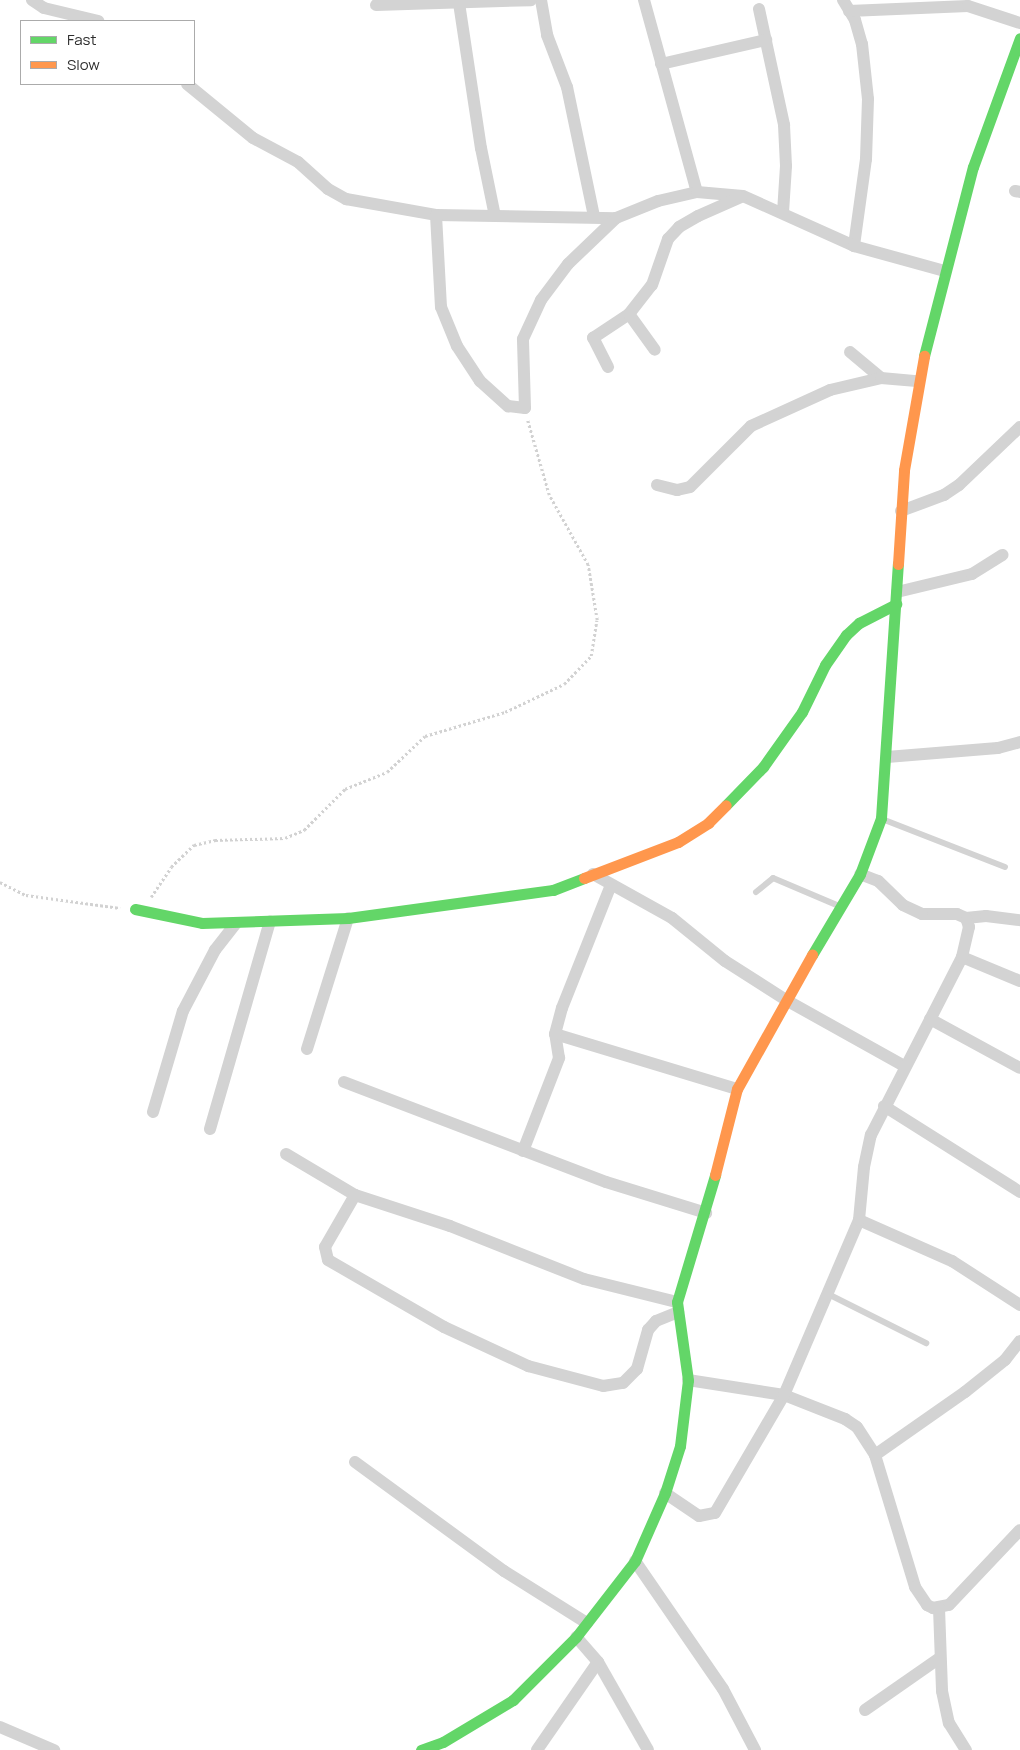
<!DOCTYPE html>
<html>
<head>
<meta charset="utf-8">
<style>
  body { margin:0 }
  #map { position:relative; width:1020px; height:1750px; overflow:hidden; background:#fff; font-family:Manrope,sans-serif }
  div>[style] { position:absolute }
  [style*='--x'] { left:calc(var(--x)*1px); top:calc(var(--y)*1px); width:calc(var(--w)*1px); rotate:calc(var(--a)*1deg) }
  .path>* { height:2.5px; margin-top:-1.25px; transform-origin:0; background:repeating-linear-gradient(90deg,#d2d2d2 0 2.5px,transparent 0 5px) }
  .lane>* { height:6px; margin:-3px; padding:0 3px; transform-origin:3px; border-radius:3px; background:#d3d3d3 }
  .street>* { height:12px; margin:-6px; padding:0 6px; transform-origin:6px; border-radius:6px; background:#d3d3d3 }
  .fast>* { height:11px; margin:-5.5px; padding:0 5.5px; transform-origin:5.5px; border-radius:5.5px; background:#63d668 }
  .slow>* { height:11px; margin:-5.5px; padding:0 5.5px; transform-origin:5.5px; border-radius:5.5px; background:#ff974d }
  span { translate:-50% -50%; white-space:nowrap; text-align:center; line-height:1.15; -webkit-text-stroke:5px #fff; paint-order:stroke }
  .legend { position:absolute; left:20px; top:20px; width:175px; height:65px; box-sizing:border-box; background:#fff; border:1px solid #ababab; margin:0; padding:6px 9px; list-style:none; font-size:15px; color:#2e2e2e }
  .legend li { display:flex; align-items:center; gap:10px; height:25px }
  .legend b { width:25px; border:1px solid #ababab }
</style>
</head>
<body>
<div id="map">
  <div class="path">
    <div style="--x:0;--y:882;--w:29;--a:27"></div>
    <div style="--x:26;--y:895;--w:95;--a:7.9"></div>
    <div style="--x:151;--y:897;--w:36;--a:-56"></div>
    <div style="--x:171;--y:867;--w:32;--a:-44"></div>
    <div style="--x:194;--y:845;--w:22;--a:-13"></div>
    <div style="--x:215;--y:840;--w:70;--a:-1.6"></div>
    <div style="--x:285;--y:838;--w:21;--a:-23"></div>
    <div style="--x:304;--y:830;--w:58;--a:-45"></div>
    <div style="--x:345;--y:789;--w:45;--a:-22"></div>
    <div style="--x:387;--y:772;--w:52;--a:-43.5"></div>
    <div style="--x:425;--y:736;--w:84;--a:-16.7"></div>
    <div style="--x:505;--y:712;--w:65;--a:-25.4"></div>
    <div style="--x:564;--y:684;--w:39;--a:-46"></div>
    <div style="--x:591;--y:656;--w:36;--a:-81"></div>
    <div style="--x:597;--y:620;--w:56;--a:-99.3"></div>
    <div style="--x:588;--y:565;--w:80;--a:-119.1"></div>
    <div style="--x:549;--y:495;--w:79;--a:-106.1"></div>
  </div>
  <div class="lane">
    <div style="--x:882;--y:819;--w:132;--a:21.3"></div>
    <div style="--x:756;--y:892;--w:22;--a:-39"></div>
    <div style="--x:773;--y:878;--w:72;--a:23"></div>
    <div style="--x:828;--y:1294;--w:110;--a:26.6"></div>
  </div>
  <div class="street">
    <div style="--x:32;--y:0;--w:14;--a:34"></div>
    <div style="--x:44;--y:8;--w:56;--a:13.5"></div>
    <div style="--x:541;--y:0;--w:36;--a:80"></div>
    <div style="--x:547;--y:35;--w:56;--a:69"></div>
    <div style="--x:567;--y:87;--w:132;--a:78.2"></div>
    <div style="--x:644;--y:0;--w:199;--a:74.6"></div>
    <div style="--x:843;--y:0;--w:23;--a:59"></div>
    <div style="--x:855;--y:20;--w:25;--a:74"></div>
    <div style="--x:862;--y:44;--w:55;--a:83.8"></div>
    <div style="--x:868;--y:99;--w:60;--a:91.9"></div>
    <div style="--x:866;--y:159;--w:88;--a:97.9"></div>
    <div style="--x:459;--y:3;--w:147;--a:81.4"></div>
    <div style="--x:481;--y:148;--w:69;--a:78.4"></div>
    <div style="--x:376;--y:5;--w:155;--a:-1.8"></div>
    <div style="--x:759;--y:9;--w:119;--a:77.8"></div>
    <div style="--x:784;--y:125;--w:41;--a:87.2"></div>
    <div style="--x:786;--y:166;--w:46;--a:93.7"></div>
    <div style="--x:849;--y:11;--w:119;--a:-2.4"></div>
    <div style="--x:968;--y:6;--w:55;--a:18.1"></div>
    <div style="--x:661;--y:64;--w:108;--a:-12.9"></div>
    <div style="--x:187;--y:84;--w:85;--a:39.3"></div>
    <div style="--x:253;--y:138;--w:51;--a:28.1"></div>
    <div style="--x:298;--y:162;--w:40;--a:42"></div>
    <div style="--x:328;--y:189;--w:21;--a:29"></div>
    <div style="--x:346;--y:199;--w:91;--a:10.1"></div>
    <div style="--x:436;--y:215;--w:180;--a:1"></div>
    <div style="--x:1015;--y:191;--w:5;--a:11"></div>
    <div style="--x:436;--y:215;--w:92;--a:86.9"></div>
    <div style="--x:441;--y:307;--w:42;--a:67.7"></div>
    <div style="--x:457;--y:346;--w:42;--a:56.7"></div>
    <div style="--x:480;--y:381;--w:38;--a:42"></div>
    <div style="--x:508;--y:406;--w:17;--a:7"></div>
    <div style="--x:525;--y:408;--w:69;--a:-91.7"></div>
    <div style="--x:523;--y:339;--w:43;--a:-65.2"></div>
    <div style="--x:541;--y:300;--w:45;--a:-53.1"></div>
    <div style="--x:568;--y:264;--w:66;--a:-43.8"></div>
    <div style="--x:616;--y:218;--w:45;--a:-22"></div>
    <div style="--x:658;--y:201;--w:40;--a:-13"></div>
    <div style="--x:697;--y:192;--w:46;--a:5"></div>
    <div style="--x:743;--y:196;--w:122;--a:24.2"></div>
    <div style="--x:854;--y:246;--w:94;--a:15.4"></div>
    <div style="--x:629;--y:314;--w:44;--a:54.2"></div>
    <div style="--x:850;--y:352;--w:40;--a:40"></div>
    <div style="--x:608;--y:367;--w:33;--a:-117"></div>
    <div style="--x:593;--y:338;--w:43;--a:-33.7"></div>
    <div style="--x:629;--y:314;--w:37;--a:-52"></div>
    <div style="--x:652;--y:285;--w:49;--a:-70.8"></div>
    <div style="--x:668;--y:239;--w:16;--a:-47"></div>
    <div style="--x:679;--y:227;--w:22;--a:-30"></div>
    <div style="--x:698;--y:216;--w:47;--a:-23.8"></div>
    <div style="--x:657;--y:485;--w:21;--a:14"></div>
    <div style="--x:677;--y:490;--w:13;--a:-13"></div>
    <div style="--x:690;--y:487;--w:86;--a:-45"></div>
    <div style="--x:751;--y:426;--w:87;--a:-24.5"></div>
    <div style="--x:830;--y:390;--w:52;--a:-13.2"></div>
    <div style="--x:881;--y:378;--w:36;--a:5"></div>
    <div style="--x:901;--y:511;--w:46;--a:-20.4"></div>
    <div style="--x:944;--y:495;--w:18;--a:-34"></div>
    <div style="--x:959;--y:485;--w:84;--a:-43.6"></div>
    <div style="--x:897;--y:592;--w:77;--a:-13.5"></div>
    <div style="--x:972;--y:574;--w:36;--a:-32"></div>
    <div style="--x:887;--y:757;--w:111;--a:-4.6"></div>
    <div style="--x:998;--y:748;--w:23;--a:-15"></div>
    <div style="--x:593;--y:874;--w:90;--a:29.1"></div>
    <div style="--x:672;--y:918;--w:68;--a:39.1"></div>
    <div style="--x:725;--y:961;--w:72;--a:32.6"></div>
    <div style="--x:786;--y:1000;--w:135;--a:29.2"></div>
    <div style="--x:966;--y:918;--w:20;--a:-6"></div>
    <div style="--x:986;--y:916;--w:34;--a:7"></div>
    <div style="--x:962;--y:957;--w:63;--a:22.5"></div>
    <div style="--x:930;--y:1019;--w:102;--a:28.6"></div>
    <div style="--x:555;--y:1034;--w:190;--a:16.8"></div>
    <div style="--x:307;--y:1049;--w:137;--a:-72.6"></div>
    <div style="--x:344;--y:1082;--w:280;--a:20.9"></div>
    <div style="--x:606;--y:1182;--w:105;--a:17.2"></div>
    <div style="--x:884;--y:1106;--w:161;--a:32.3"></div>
    <div style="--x:153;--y:1112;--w:105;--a:-73.5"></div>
    <div style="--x:183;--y:1011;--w:69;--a:-62.3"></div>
    <div style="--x:215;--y:950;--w:34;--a:-52"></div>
    <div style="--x:210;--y:1129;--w:216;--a:-73.9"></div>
    <div style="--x:523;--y:1151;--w:100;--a:-68.8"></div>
    <div style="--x:559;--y:1058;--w:24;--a:-99"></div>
    <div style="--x:555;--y:1034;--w:27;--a:-75"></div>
    <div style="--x:562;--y:1008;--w:132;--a:-68.3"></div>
    <div style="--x:286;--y:1154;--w:80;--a:30.7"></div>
    <div style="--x:355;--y:1195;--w:100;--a:18.1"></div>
    <div style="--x:450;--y:1226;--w:144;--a:21.6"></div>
    <div style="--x:584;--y:1279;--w:96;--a:13.9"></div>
    <div style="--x:355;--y:1195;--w:60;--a:120"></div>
    <div style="--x:325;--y:1247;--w:13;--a:77"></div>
    <div style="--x:328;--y:1260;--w:134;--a:30"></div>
    <div style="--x:444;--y:1327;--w:93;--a:24.9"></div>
    <div style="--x:528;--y:1366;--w:78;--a:14.9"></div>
    <div style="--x:603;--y:1386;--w:20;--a:-9"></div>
    <div style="--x:623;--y:1383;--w:20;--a:-45"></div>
    <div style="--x:637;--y:1369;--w:41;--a:-74.2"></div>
    <div style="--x:648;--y:1330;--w:12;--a:-48"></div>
    <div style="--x:656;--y:1321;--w:24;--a:-22"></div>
    <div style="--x:859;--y:1220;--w:102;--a:23.8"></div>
    <div style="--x:952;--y:1261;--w:81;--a:32.9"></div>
    <div style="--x:688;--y:1380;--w:97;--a:8.9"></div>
    <div style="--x:784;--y:1395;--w:66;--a:21.5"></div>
    <div style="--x:845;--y:1419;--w:14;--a:34"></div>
    <div style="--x:857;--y:1427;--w:33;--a:57"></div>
    <div style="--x:875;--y:1455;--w:138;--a:73.1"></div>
    <div style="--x:915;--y:1587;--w:22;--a:56"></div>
    <div style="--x:927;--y:1605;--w:7;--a:27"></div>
    <div style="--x:933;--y:1608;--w:16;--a:-11"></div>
    <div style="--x:949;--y:1605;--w:103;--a:-46.6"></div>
    <div style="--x:875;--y:1455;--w:110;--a:-35"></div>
    <div style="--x:965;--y:1392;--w:51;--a:-38.7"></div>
    <div style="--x:1005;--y:1360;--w:24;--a:-52"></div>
    <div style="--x:355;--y:1462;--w:185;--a:36.2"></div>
    <div style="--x:504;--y:1571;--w:98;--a:32.1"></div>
    <div style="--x:665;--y:1493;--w:41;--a:34.1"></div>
    <div style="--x:699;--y:1516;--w:16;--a:-11"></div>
    <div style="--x:715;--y:1513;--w:137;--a:-59.7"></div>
    <div style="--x:784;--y:1395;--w:190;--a:-66.8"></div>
    <div style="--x:859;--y:1220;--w:53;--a:-84.6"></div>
    <div style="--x:864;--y:1167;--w:33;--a:-78"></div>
    <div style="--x:871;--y:1135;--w:200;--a:-62.9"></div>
    <div style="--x:962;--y:957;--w:31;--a:-77"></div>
    <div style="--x:969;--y:927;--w:9;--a:-108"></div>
    <div style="--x:966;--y:918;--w:10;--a:-156"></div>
    <div style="--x:957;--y:914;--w:35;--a:180"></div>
    <div style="--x:922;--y:914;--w:21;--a:-155"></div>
    <div style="--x:903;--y:905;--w:35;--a:-136"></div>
    <div style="--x:878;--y:881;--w:19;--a:-159"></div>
    <div style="--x:635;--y:1561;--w:155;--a:55.5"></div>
    <div style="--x:723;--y:1689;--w:69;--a:62.3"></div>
    <div style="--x:939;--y:1608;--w:83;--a:87.9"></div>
    <div style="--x:942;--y:1691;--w:33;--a:78"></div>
    <div style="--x:949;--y:1723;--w:32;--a:58"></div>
    <div style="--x:598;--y:1662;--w:101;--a:60.4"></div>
    <div style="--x:865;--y:1710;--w:89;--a:-34.9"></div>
    <div style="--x:0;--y:1727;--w:59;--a:23.1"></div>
    <div style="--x:537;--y:1750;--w:107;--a:-55.3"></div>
    <div style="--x:598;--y:1662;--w:33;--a:-131"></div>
  </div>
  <div class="fast">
    <div style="--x:924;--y:356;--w:195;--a:-75.5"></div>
    <div style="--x:973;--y:167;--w:137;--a:-70"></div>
    <div style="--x:726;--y:805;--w:53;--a:-45.8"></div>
    <div style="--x:763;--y:767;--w:67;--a:-54.7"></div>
    <div style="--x:802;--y:712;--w:52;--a:-63.9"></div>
    <div style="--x:825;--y:665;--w:37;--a:-55"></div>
    <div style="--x:846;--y:635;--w:18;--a:-43"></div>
    <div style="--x:859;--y:623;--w:42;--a:-27.2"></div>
    <div style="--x:135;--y:909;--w:68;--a:11.8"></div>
    <div style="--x:202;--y:923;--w:146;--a:-2"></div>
    <div style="--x:348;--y:918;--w:207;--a:-7.8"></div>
    <div style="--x:553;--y:890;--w:33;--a:-21"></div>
    <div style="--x:812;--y:955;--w:94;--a:-59.3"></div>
    <div style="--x:860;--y:874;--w:60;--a:-69.4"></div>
    <div style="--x:881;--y:818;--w:255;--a:-86.2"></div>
    <div style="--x:421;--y:1750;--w:23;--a:-20"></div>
    <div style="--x:443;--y:1742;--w:82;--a:-31"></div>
    <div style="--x:513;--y:1700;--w:89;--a:-45"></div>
    <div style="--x:576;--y:1637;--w:96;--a:-52.2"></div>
    <div style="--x:635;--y:1561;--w:74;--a:-66.2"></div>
    <div style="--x:665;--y:1493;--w:49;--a:-72.3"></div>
    <div style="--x:680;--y:1446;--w:66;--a:-83.1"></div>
    <div style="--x:688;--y:1380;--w:79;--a:-98"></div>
    <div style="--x:677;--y:1302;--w:133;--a:-73.3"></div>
  </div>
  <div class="slow">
    <div style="--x:898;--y:564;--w:94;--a:-86.3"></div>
    <div style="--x:904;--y:470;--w:116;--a:-80"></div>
    <div style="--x:584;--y:878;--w:101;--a:-21"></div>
    <div style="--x:678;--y:842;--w:36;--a:-32"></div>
    <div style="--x:708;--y:823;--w:25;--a:-45"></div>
    <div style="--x:715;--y:1175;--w:89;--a:-75.7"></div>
    <div style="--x:737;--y:1089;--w:154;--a:-60.8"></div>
  </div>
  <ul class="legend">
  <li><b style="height:6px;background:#63d668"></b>Fast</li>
  <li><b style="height:6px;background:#ff974d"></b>Slow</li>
  </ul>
</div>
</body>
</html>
